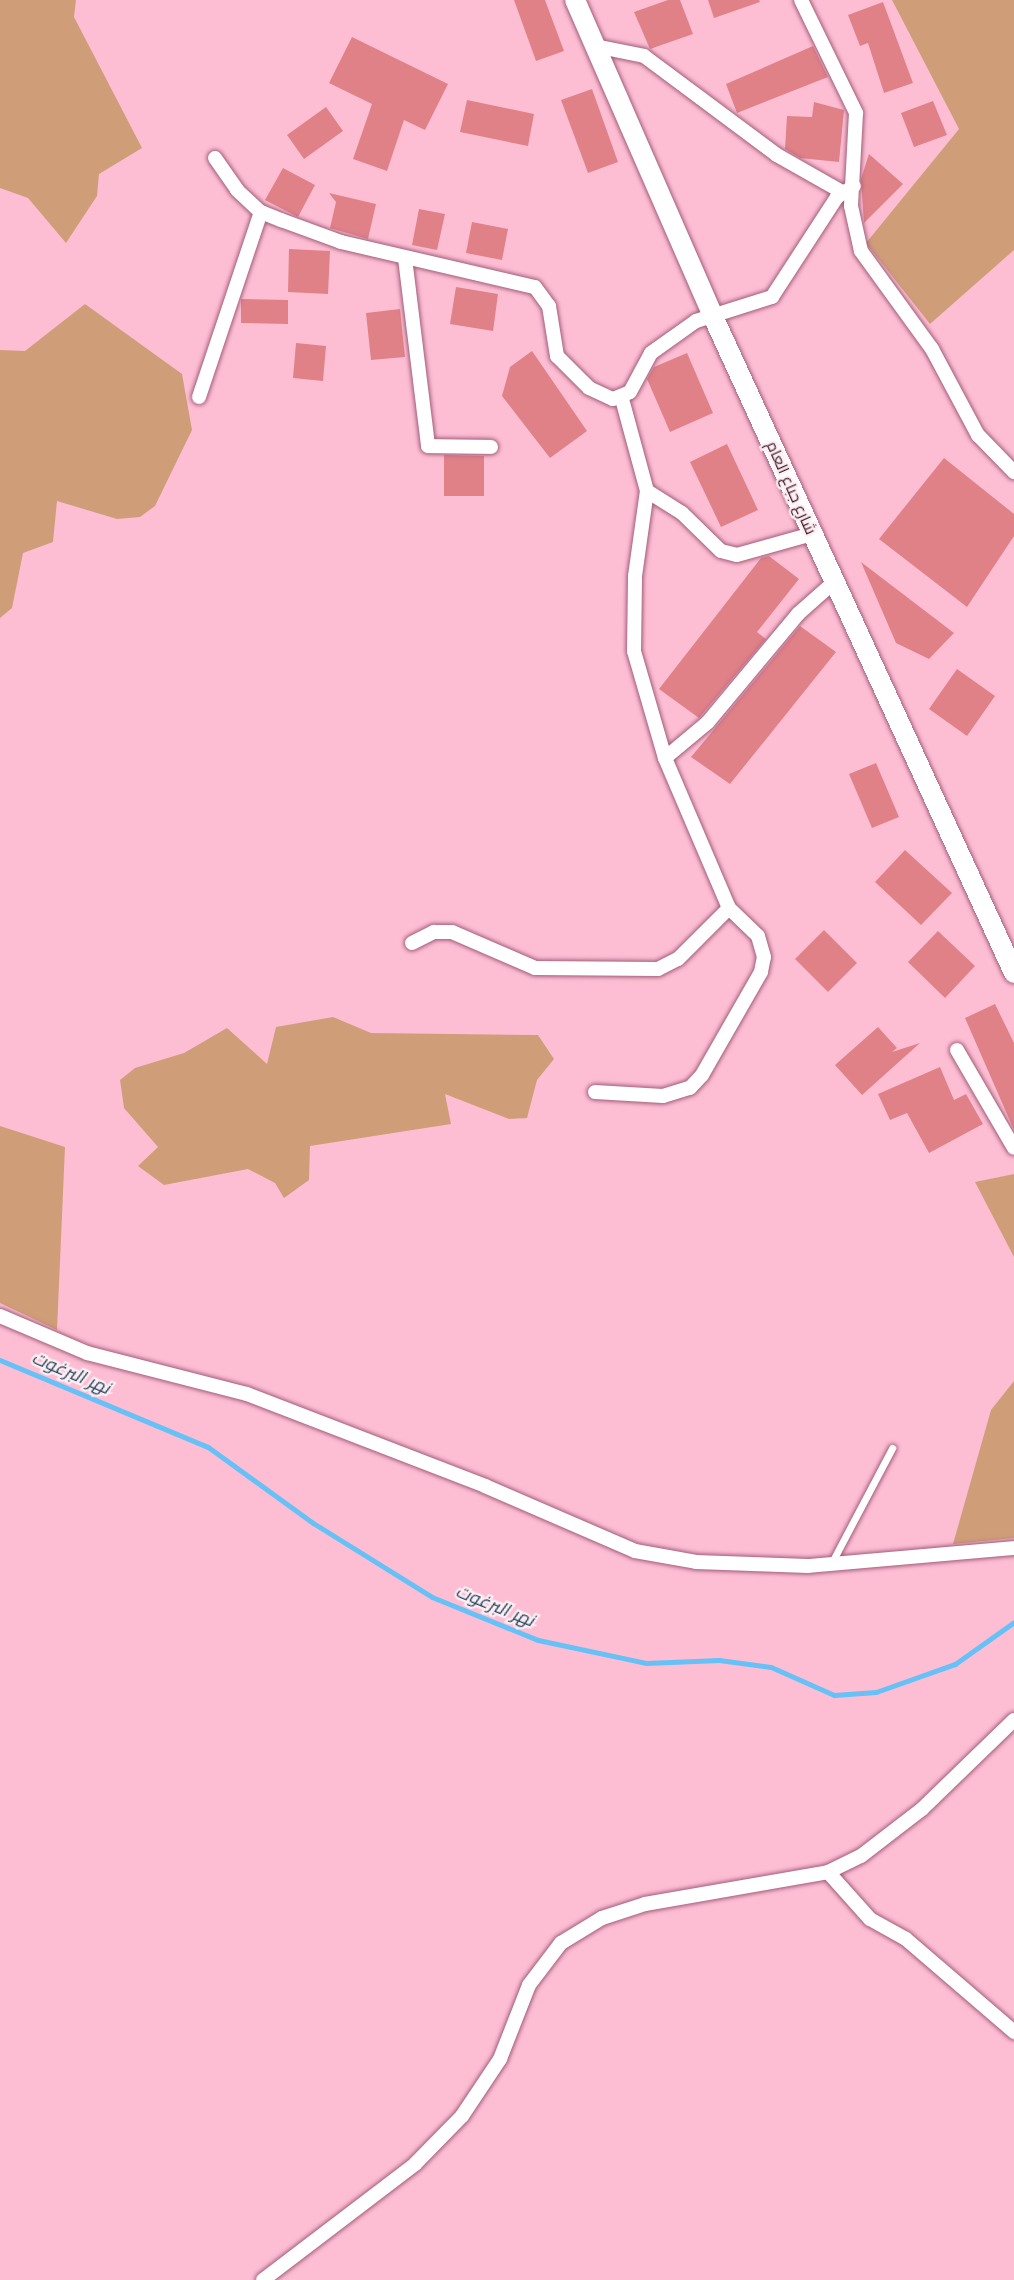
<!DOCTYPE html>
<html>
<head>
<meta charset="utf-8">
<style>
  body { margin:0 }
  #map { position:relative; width:1014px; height:2280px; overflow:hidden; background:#fdbed4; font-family:"DM Sans",Cairo,sans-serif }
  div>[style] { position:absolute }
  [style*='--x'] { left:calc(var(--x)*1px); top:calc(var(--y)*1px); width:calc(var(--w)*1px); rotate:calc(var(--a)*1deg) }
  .green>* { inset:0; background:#d09d79 }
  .stream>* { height:5px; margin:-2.5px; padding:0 2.5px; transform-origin:2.5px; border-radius:2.5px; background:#65c1f6 }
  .building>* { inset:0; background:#e08188 }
  .roads { filter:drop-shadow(0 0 2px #a35d78) drop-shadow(0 0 2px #a35d78) }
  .lane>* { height:7px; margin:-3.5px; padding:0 3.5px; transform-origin:3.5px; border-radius:3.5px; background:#fff }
  .street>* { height:14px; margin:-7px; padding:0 7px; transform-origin:7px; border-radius:7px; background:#fff }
  .secondary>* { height:20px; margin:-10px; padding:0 10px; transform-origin:10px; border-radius:10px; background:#fff }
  span { translate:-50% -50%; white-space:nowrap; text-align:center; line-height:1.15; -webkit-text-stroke:4.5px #ffeef3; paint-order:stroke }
  .street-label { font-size:16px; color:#381b26 }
  .water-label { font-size:18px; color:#20475d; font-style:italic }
</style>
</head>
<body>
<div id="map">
  <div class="green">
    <div style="clip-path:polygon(0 0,76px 0,74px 17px,142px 148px,99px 174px,97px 196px,66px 243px,28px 198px,0 188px)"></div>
    <div style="clip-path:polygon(892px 0,1014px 0,1014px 250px,930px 324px,866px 243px,959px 129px)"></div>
    <div style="clip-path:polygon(85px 304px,182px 374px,192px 430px,155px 506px,140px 517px,117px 519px,57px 501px,53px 542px,23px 553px,12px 608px,0 618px,0 350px,25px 351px)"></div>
    <div style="clip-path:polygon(333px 1017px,371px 1033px,538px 1035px,554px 1059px,537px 1080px,527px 1118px,509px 1119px,445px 1094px,451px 1124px,310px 1146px,309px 1180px,284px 1198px,275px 1183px,248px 1169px,164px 1185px,138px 1166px,158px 1147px,124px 1108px,120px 1080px,135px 1068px,184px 1053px,227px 1028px,267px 1064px,276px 1027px)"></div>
    <div style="clip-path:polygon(0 1126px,65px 1147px,57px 1330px,0 1303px)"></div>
    <div style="clip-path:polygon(1014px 1174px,1014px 1257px,975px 1182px)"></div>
    <div style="clip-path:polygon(1014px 1381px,1014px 1538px,953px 1544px,991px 1410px)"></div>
  </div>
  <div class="stream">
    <div style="--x:0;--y:1360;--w:225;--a:22.7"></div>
    <div style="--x:208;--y:1447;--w:130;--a:35.9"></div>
    <div style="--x:313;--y:1523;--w:140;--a:31.9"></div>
    <div style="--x:432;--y:1597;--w:114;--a:22.1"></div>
    <div style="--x:538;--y:1640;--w:110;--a:12"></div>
    <div style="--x:646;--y:1663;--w:73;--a:-2.4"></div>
    <div style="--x:719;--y:1660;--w:52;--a:7.7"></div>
    <div style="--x:771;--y:1667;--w:69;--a:24"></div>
    <div style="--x:834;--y:1695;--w:42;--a:-4.1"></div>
    <div style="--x:876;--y:1692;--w:84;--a:-19.5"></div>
    <div style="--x:955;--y:1664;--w:72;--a:-35.4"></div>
  </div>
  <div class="building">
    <div style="clip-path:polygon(514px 0,545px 0,564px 51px,536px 61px)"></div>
    <div style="clip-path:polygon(668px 0,680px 0,693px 34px,650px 49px,634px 12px)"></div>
    <div style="clip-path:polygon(708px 0,759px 0,760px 2px,714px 18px)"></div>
    <div style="clip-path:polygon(883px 2px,913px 83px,884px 93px,868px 43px,860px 46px,848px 15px)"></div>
    <div style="clip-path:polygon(352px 37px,448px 84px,425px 130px,404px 120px,387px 171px,353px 159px,372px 104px,329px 83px)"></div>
    <div style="clip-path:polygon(813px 46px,828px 77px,737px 113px,726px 84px)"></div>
    <div style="clip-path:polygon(592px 89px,618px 162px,588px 173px,561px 100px)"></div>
    <div style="clip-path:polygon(467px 100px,534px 114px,528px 146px,460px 132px)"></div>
    <div style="clip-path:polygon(933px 101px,947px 135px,914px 147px,901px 113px)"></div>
    <div style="clip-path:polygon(814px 102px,844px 110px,839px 162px,800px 158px,785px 149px,787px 116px,812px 117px)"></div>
    <div style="clip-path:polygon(326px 107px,343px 131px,304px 159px,287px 135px)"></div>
    <div style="clip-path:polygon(869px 154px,903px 184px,864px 223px,861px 179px)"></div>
    <div style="clip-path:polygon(283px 168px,315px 185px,298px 217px,265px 200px)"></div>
    <div style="clip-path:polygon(329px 193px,376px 204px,368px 239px,330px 228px,336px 202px)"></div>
    <div style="clip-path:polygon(419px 209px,445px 214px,437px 250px,412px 245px)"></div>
    <div style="clip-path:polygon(472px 222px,508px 229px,502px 260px,466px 253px)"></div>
    <div style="clip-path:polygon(289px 249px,330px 251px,328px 294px,288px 292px)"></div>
    <div style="clip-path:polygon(456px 287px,498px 294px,493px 331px,450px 324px)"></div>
    <div style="clip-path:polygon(241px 299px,288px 300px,288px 324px,241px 323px)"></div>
    <div style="clip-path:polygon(400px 309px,405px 357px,371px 360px,366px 313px)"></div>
    <div style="clip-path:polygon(296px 343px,326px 346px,323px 381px,293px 378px)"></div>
    <div style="clip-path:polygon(532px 351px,587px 431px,550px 458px,502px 396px,510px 367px)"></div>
    <div style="clip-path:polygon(687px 353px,713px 413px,670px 432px,647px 379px,654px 367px)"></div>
    <div style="clip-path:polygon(727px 444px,758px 510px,721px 527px,690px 462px)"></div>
    <div style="clip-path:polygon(444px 455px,484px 456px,484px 496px,444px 496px)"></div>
    <div style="clip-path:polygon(944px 458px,1014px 514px,1014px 536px,967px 607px,879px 539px)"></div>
    <div style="clip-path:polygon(769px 556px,799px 579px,757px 632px,766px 639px,699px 718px,659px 689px,761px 558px)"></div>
    <div style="clip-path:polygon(861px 562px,954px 633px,929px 659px,896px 643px)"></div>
    <div style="clip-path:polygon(800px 626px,836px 652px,730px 784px,691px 757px)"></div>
    <div style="clip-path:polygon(957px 669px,995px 696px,967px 736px,929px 709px)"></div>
    <div style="clip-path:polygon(876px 763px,899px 817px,872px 828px,849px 774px)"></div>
    <div style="clip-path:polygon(905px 850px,952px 893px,921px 925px,875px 882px)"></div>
    <div style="clip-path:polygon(824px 930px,857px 963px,828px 992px,795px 959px)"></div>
    <div style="clip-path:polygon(938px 931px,975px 966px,945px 998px,908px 962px)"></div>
    <div style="clip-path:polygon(995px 1004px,1014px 1043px,1014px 1130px,965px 1018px)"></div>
    <div style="clip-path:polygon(878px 1027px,897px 1048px,892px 1052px,920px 1043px,862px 1095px,835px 1065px)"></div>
    <div style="clip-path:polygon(940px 1067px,954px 1100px,966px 1094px,983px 1124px,929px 1153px,907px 1113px,890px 1120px,878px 1094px)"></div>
  </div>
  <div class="roads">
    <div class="lane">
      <div style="--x:832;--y:1562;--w:129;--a:-62.2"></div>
    </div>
    <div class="street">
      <div style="--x:801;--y:0;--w:126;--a:64"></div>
      <div style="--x:856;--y:113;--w:93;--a:93.1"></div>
      <div style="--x:851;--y:206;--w:46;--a:77.5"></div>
      <div style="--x:861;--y:251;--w:121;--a:54.1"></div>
      <div style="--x:932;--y:349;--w:98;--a:61.9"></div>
      <div style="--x:978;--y:435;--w:52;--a:45.8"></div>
      <div style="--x:595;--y:46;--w:50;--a:11.5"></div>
      <div style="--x:644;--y:56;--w:166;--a:36.7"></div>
      <div style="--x:777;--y:155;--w:75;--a:29.6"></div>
      <div style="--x:215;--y:158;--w:39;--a:55"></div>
      <div style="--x:237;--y:190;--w:33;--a:43"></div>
      <div style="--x:261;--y:212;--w:22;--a:22"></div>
      <div style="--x:281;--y:220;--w:64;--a:20.1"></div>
      <div style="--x:341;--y:242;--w:199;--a:13.1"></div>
      <div style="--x:535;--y:287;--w:24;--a:54"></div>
      <div style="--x:549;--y:306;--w:51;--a:80.9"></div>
      <div style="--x:557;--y:356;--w:45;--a:45"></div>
      <div style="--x:589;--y:388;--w:26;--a:25"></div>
      <div style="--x:613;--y:399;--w:18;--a:-22"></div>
      <div style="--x:630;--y:392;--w:44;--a:-61.7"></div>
      <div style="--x:651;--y:353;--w:55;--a:-35.4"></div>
      <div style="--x:696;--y:321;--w:80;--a:-17.5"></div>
      <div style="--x:772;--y:297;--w:119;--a:-57"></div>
      <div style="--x:837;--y:197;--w:20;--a:-33"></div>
      <div style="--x:405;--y:258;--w:189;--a:83"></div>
      <div style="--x:428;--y:446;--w:63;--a:0.9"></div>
      <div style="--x:199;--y:397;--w:195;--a:-71.5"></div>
      <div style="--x:647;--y:491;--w:41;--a:32.2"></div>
      <div style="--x:682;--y:513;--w:54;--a:44.3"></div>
      <div style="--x:721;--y:551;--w:16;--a:14"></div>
      <div style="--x:737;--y:555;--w:78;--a:-15.6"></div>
      <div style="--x:665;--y:758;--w:56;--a:-39.9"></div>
      <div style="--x:708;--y:722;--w:141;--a:-50.2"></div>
      <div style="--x:798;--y:614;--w:48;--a:-41.6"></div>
      <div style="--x:412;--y:943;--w:25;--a:-27"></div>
      <div style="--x:434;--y:932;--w:18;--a:0"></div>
      <div style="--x:452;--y:932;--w:90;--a:23.4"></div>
      <div style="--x:535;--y:968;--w:123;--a:0.5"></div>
      <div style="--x:658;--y:969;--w:22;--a:-27"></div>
      <div style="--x:678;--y:959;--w:72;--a:-45"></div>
      <div style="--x:729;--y:908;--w:163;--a:-113.1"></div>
      <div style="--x:665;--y:758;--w:111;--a:-106.2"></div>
      <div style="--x:634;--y:651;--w:75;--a:-89.2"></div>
      <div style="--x:635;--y:576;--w:86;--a:-82"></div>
      <div style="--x:647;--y:491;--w:95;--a:-105.2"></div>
      <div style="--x:957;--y:1050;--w:113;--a:59.8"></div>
      <div style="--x:595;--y:1092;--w:68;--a:3.4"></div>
      <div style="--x:663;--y:1096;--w:28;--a:-17"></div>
      <div style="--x:690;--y:1088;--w:18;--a:-47"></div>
      <div style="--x:702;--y:1075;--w:119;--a:-60.2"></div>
      <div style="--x:761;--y:972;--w:15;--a:-79"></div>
      <div style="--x:764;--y:957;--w:22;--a:-106"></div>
      <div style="--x:758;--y:936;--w:40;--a:-136"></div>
      <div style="--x:0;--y:1316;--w:95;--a:23"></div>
      <div style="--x:87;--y:1353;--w:165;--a:14.4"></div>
      <div style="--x:247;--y:1394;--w:255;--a:21.1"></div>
      <div style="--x:485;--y:1486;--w:163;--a:23.4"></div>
      <div style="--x:635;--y:1551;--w:62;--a:10.2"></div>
      <div style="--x:696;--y:1562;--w:112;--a:2"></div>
      <div style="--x:808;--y:1566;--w:207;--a:-5"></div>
      <div style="--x:828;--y:1872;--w:63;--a:48.2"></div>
      <div style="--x:870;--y:1919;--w:41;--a:29.1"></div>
      <div style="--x:906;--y:1939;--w:143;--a:40.7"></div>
      <div style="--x:263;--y:2280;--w:191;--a:-37.3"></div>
      <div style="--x:415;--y:2164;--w:67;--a:-45.6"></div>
      <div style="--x:462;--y:2116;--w:69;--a:-56.3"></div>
      <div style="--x:500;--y:2059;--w:79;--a:-68.6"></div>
      <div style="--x:529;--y:1985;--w:53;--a:-52.7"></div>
      <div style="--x:561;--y:1943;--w:48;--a:-31.4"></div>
      <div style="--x:602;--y:1918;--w:45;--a:-18"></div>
      <div style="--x:645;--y:1904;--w:186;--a:-9.9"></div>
      <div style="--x:828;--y:1872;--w:37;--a:-26"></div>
      <div style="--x:861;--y:1856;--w:77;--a:-37.6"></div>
      <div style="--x:922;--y:1809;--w:128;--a:-44.1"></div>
    </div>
    <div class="secondary">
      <div style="--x:575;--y:0;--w:340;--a:66.4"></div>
      <div style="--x:711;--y:312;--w:727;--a:65.37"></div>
    </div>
  </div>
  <div class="street-label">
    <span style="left:791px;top:488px;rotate:66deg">شارع جباع العام</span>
  </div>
  <div class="water-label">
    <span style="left:71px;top:1373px;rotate:23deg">نهر البرغوت</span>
    <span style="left:495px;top:1606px;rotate:22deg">نهر البرغوت</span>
  </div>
</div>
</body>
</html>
